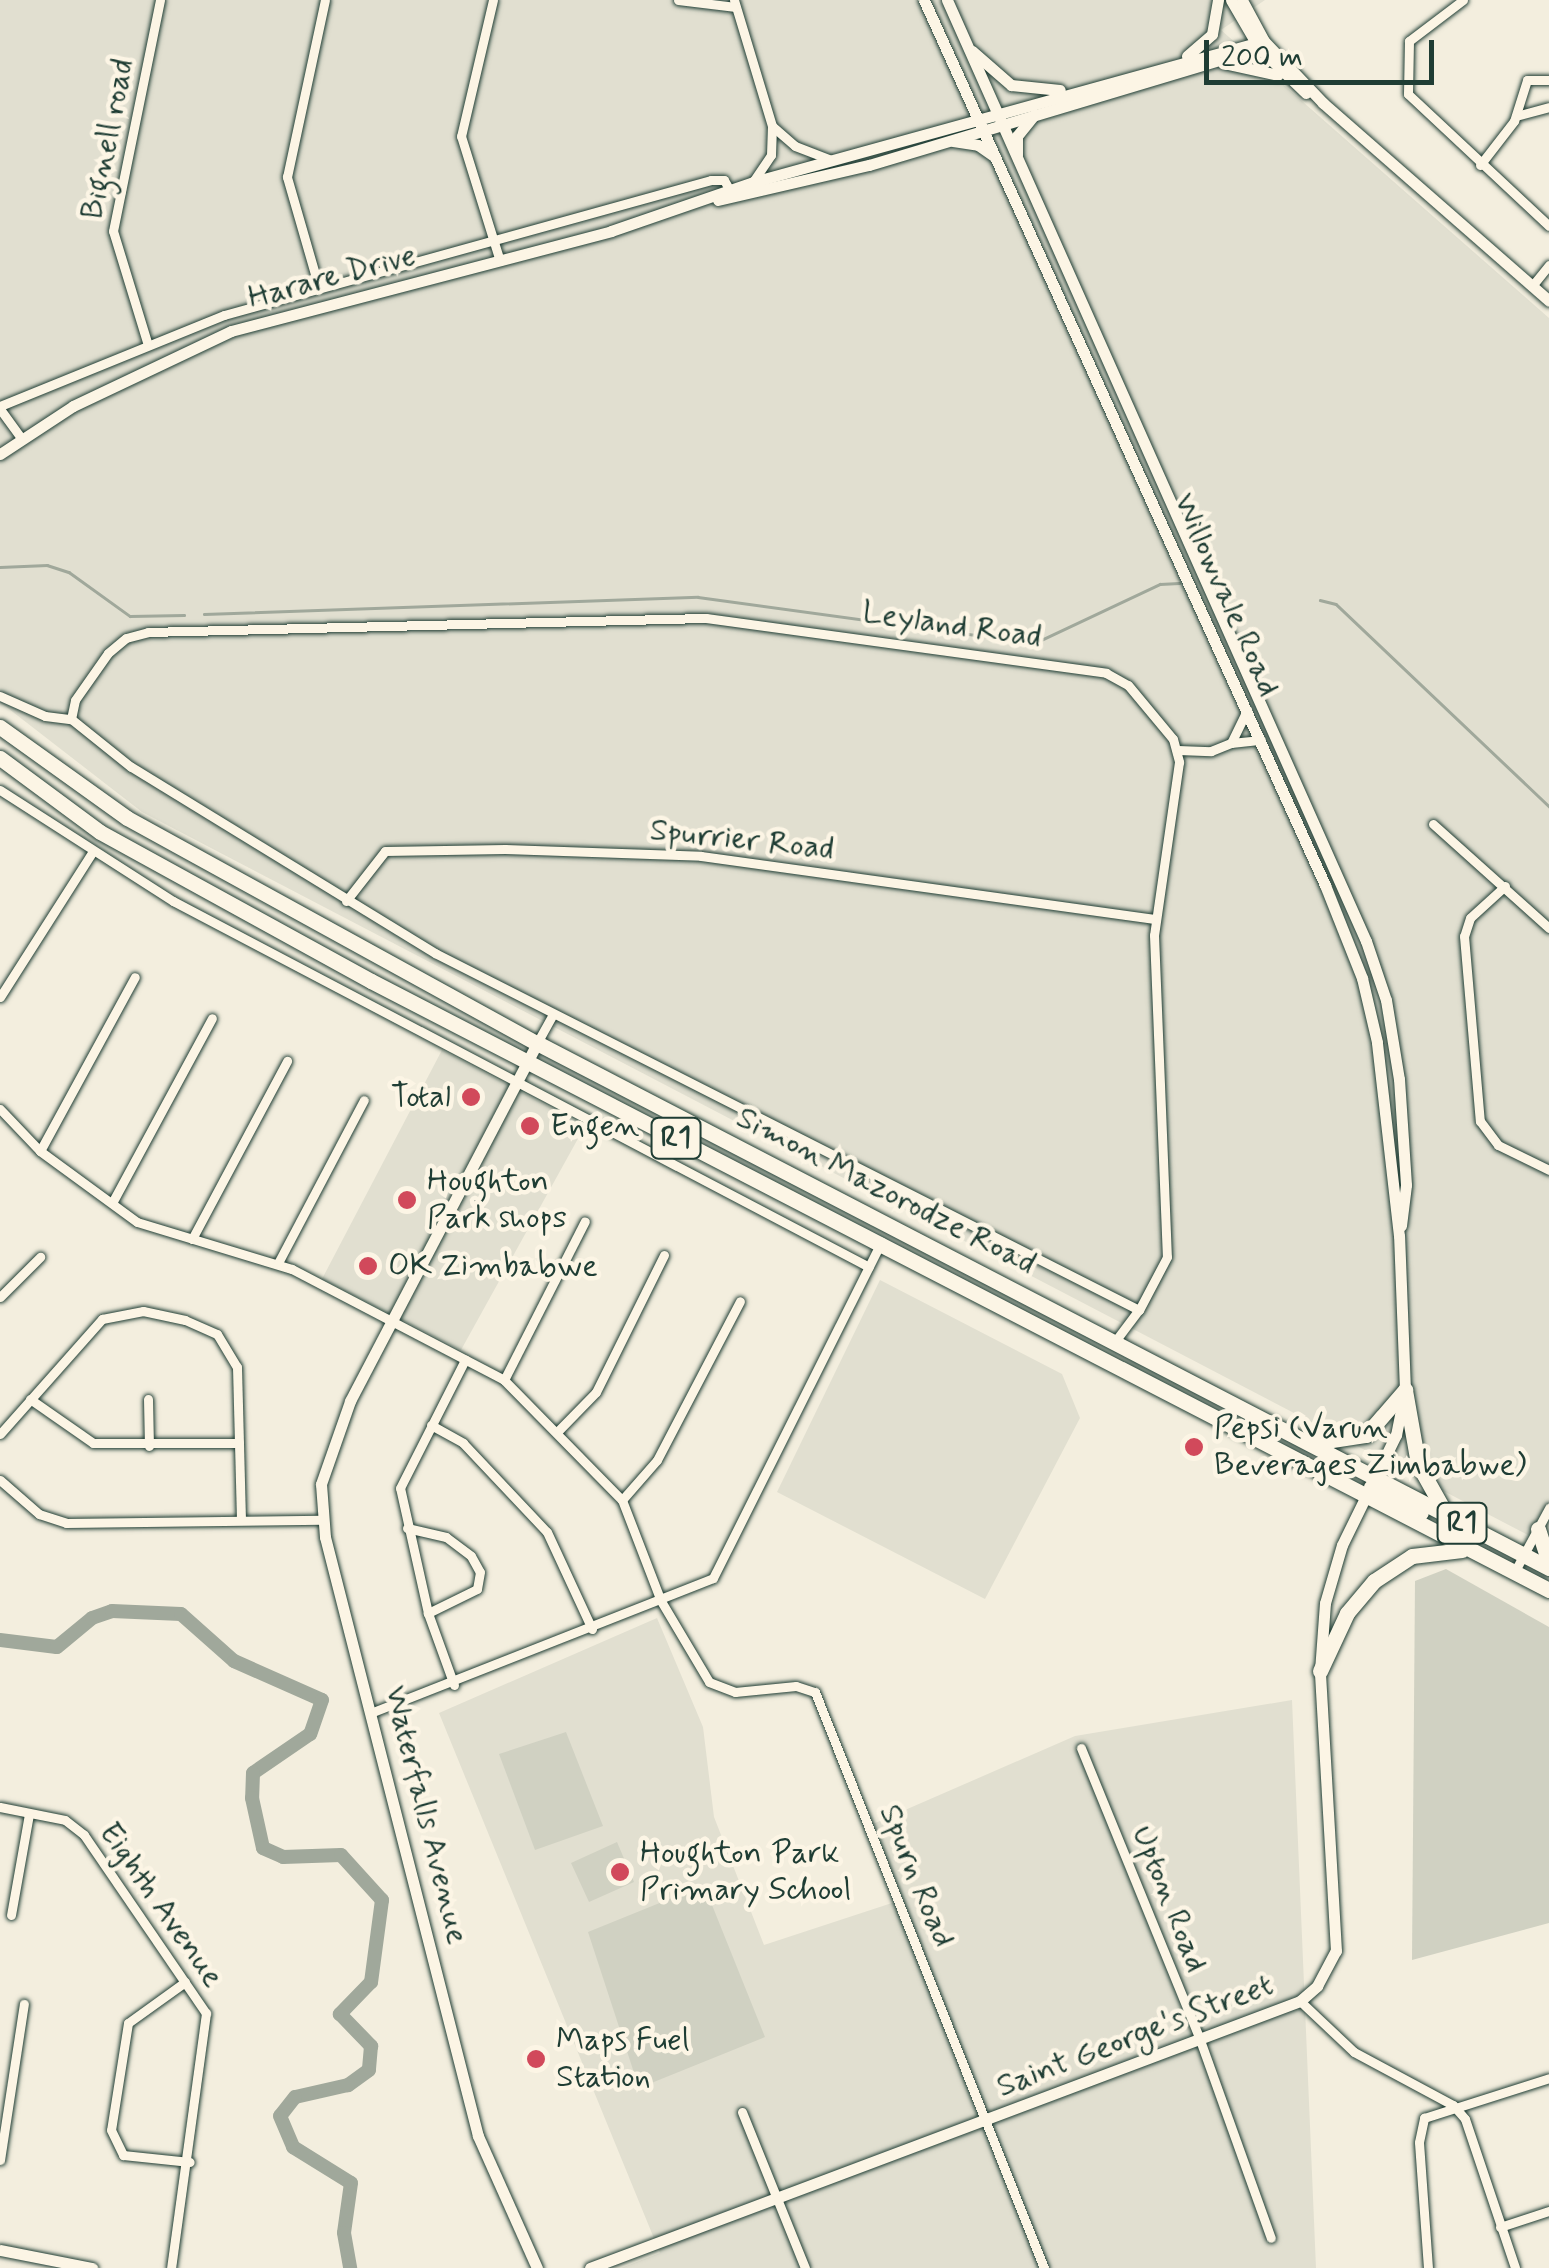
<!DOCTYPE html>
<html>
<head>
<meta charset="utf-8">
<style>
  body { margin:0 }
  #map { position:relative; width:1549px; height:2268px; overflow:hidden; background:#f3eede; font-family:Mynerve,sans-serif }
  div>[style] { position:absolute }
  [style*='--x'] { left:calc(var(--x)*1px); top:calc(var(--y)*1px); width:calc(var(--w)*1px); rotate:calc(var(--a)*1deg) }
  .built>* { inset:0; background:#e1dfd0 }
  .green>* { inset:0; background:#d0d1c2 }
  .stream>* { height:2.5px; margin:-1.25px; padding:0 1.25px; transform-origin:1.25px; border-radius:1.25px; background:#a0a89b }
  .river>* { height:14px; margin:-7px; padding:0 7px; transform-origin:7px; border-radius:7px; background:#a0a89b }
  .roads { filter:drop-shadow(0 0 2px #1f3d34) drop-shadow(0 0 2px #1f3d34) }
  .street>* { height:9px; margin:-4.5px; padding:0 4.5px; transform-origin:4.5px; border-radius:4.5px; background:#fcf5e5 }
  .secondary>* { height:11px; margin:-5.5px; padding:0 5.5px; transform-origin:5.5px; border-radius:5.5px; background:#fcf5e5 }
  .highway>* { height:15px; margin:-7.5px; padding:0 7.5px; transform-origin:7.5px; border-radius:7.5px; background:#fcf5e5 }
  .dots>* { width:28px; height:28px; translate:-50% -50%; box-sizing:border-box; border:5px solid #fcf5e5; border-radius:50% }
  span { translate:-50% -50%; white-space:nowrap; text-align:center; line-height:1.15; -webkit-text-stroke:9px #fcf5e5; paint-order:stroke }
  .shield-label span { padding:2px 8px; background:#fcf5e5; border:2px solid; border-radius:8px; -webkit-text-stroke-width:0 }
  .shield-label { font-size:30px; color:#1f3d34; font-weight:700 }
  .street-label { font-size:32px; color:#1f3d34 }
  .poi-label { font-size:32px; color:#1f3d34 }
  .right { translate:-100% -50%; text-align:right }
  .left { translate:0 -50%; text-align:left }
  .scale { position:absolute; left:1204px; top:40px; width:230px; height:45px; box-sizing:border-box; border:5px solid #1f3d34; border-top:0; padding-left:12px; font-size:30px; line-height:35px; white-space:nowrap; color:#1f3d34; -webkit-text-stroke:8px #fcf5e5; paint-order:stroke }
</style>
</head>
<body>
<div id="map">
  <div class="built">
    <div style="clip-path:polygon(0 0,1265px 0,1221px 30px,1549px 318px,1549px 1546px,142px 812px,0 702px)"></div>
    <div style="clip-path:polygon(442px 1050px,585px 1126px,461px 1350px,322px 1279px)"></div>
    <div style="clip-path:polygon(880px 1280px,1062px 1374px,1080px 1418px,985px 1599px,777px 1492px)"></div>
    <div style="clip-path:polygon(657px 1618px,703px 1727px,714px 1817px,764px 1945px,895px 1902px,866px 1827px,1075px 1736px,1292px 1700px,1316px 2268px,621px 2268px,660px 2253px,439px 1713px)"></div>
  </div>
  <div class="green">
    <div style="clip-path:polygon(1446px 1569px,1549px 1627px,1549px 1923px,1412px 1960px,1415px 1581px)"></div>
    <div style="clip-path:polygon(566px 1732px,603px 1826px,535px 1850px,499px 1754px)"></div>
    <div style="clip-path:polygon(617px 1842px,634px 1882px,589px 1902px,571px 1863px)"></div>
    <div style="clip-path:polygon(704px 1885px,765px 2037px,639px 2088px,588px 1932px)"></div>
  </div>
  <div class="stream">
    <div style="--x:0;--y:567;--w:47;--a:-2.4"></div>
    <div style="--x:47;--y:565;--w:23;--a:18"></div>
    <div style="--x:69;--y:572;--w:75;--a:35.8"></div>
    <div style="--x:130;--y:616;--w:54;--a:-1.1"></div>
    <div style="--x:1320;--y:600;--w:16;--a:14"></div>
    <div style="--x:1336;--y:604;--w:294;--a:43.5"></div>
    <div style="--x:204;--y:614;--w:494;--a:-2"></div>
    <div style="--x:698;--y:597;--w:340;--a:7.8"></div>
    <div style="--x:1035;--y:643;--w:138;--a:-25.3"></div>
    <div style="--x:1160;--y:584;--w:19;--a:-3"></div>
  </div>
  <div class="river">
    <div style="--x:0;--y:1640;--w:57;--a:7"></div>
    <div style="--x:57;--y:1647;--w:45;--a:-39.6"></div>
    <div style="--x:92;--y:1618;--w:21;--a:-19"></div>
    <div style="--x:112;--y:1611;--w:69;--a:2.5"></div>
    <div style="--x:181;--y:1614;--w:71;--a:41.6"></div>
    <div style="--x:234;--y:1661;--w:96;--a:23.9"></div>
    <div style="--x:322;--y:1700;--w:36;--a:109"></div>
    <div style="--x:310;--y:1734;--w:69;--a:145.6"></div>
    <div style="--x:253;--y:1773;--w:25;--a:92"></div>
    <div style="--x:252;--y:1798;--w:51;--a:77.6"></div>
    <div style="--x:263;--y:1848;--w:22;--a:24"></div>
    <div style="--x:283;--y:1857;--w:58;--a:-2"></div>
    <div style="--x:341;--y:1855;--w:61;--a:47.7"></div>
    <div style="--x:382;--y:1900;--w:83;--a:97.6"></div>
    <div style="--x:371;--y:1982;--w:45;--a:134.1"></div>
    <div style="--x:340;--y:2014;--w:45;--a:45.9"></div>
    <div style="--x:371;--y:2046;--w:24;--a:95"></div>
    <div style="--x:369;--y:2070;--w:26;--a:144"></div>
    <div style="--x:348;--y:2085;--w:54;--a:167.2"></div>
    <div style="--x:295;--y:2097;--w:24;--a:128"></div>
    <div style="--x:280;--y:2116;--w:34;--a:67"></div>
    <div style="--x:293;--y:2147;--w:68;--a:31.8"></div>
    <div style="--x:351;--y:2183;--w:50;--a:98"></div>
    <div style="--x:344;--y:2233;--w:36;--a:80"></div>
  </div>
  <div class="roads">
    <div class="street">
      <div style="--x:493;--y:0;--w:140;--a:103.2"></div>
      <div style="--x:461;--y:136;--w:131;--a:72.7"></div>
      <div style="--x:678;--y:0;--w:58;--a:6.9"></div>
      <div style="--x:734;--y:0;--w:132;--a:73.2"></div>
      <div style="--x:772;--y:126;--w:29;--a:92"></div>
      <div style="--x:771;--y:155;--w:32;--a:124"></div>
      <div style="--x:1463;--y:0;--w:68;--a:142.8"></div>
      <div style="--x:1409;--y:41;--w:53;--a:91.1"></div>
      <div style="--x:1408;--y:94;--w:193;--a:43.1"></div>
      <div style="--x:1516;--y:116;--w:34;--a:-15"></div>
      <div style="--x:772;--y:126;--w:30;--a:41"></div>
      <div style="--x:795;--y:146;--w:40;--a:21"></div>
      <div style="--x:1480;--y:165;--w:56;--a:-52.3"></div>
      <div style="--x:1514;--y:121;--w:43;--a:-72.4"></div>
      <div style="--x:1527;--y:80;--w:22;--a:0"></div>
      <div style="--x:1532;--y:286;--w:27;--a:-51"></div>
      <div style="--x:319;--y:288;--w:116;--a:-106.1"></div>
      <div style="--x:287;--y:177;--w:181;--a:-77.9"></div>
      <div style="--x:147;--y:342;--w:116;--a:-107"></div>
      <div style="--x:113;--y:231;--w:236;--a:-78.5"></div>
      <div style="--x:0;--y:406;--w:242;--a:-22.1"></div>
      <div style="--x:224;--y:315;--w:505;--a:-15.49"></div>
      <div style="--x:711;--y:180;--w:13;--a:0"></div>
      <div style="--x:724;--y:180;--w:10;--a:61"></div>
      <div style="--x:0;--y:409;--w:37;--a:54"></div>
      <div style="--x:706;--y:618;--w:404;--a:7.8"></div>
      <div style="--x:1106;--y:673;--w:25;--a:29"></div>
      <div style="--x:1128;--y:685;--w:70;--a:50.2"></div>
      <div style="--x:1173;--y:739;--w:24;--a:75"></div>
      <div style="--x:1179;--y:762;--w:175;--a:98.2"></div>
      <div style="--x:1154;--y:935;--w:322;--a:87.7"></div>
      <div style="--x:1167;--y:1257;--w:60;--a:117.8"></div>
      <div style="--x:1139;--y:1310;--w:789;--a:-153.11"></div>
      <div style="--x:435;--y:953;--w:356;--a:-148.5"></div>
      <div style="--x:131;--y:767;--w:77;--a:-141.3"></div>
      <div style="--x:71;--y:719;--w:19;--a:-78"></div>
      <div style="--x:75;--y:700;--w:57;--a:-54.9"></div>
      <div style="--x:108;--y:653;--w:23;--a:-40"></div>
      <div style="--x:126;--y:638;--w:23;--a:-15"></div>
      <div style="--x:148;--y:632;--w:558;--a:-1.44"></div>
      <div style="--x:0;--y:696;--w:49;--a:24"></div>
      <div style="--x:45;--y:716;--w:26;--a:7"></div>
      <div style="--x:1231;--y:743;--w:30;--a:-6"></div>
      <div style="--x:1178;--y:750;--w:33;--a:2"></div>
      <div style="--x:1211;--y:751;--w:22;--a:-22"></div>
      <div style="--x:1231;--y:743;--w:37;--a:-64"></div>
      <div style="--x:0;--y:790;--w:206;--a:32.7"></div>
      <div style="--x:173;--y:901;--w:786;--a:27.74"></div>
      <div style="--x:1433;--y:824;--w:156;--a:41.9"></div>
      <div style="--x:1505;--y:886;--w:47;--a:137.6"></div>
      <div style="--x:1470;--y:918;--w:19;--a:108"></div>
      <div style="--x:1464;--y:936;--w:186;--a:85.1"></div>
      <div style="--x:1480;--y:1121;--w:30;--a:53"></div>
      <div style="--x:1498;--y:1145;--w:57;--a:26.1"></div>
      <div style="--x:346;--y:901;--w:63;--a:-52"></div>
      <div style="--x:385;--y:851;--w:120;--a:-1"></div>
      <div style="--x:505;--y:849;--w:196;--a:2"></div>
      <div style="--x:701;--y:856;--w:458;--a:7.9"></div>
      <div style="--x:0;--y:997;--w:173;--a:-57.5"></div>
      <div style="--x:537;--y:1043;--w:33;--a:-61"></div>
      <div style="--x:0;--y:1109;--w:58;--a:46.4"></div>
      <div style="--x:40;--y:1151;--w:120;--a:36.2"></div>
      <div style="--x:137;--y:1222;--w:162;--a:16.9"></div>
      <div style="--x:292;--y:1269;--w:239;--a:27.6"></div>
      <div style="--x:504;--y:1380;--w:168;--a:45.5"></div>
      <div style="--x:622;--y:1500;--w:108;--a:68.9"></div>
      <div style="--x:661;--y:1601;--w:94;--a:59.3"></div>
      <div style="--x:709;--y:1682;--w:28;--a:21"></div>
      <div style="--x:735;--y:1692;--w:61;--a:-5.6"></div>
      <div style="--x:796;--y:1686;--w:20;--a:18"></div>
      <div style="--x:815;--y:1692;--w:620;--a:68.32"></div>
      <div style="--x:40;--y:1151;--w:198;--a:-61.4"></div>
      <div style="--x:112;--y:1203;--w:210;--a:-61.6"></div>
      <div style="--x:192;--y:1239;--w:202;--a:-61.9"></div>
      <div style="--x:278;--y:1263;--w:184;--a:-62.2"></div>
      <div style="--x:0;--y:1297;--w:57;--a:-45"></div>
      <div style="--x:1116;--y:1340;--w:38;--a:-53"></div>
      <div style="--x:504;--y:1380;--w:178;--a:-63"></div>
      <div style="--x:30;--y:1399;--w:77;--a:34.9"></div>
      <div style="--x:93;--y:1443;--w:146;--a:0"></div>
      <div style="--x:148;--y:1399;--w:47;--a:88.8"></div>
      <div style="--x:431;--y:1425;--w:37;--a:29"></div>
      <div style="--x:463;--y:1443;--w:122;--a:46.7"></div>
      <div style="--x:547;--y:1532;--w:107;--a:65.1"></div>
      <div style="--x:558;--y:1431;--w:54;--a:-45.7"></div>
      <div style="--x:596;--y:1392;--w:153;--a:-63.6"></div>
      <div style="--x:0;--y:1434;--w:154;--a:-48.4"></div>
      <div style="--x:102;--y:1319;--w:42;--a:-11"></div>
      <div style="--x:143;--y:1311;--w:43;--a:12.1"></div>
      <div style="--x:185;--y:1320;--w:35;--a:24"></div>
      <div style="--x:217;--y:1334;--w:39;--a:59"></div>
      <div style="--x:237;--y:1367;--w:153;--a:88.5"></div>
      <div style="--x:0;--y:1480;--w:52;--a:41.1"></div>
      <div style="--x:39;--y:1514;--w:28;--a:18"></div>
      <div style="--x:66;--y:1523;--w:256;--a:-0.7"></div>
      <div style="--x:622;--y:1500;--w:53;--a:-48.8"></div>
      <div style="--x:657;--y:1460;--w:179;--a:-62.4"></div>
      <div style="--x:407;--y:1528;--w:40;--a:13"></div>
      <div style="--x:446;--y:1537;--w:31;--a:37"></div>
      <div style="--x:471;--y:1556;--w:18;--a:61"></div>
      <div style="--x:480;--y:1572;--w:17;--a:100"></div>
      <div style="--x:477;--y:1589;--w:55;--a:153.9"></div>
      <div style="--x:1515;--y:1571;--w:72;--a:-61.6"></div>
      <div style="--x:454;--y:1685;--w:77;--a:-109.9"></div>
      <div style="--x:428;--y:1613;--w:128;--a:-102.6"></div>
      <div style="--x:400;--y:1488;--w:144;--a:-63.1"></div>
      <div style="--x:373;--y:1712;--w:365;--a:-21.5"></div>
      <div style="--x:713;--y:1578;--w:376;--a:-63.4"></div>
      <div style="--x:1081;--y:1748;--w:315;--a:67.8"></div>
      <div style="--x:1200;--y:2040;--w:210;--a:70.3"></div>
      <div style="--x:0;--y:1807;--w:66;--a:11.3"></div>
      <div style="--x:65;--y:1820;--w:24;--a:38"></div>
      <div style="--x:84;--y:1835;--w:216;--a:55.6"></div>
      <div style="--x:206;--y:2013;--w:257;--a:97.8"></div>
      <div style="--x:11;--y:1915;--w:103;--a:-79.9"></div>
      <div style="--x:185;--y:1982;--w:70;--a:144.3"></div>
      <div style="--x:128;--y:2023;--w:108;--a:99"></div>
      <div style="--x:111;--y:2130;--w:28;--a:64"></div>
      <div style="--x:123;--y:2155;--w:67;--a:6"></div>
      <div style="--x:1300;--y:2001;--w:74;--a:43.4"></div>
      <div style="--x:1354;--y:2052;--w:112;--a:28.2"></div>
      <div style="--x:1453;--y:2105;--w:18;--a:49"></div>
      <div style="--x:1465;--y:2119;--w:157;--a:71.4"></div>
      <div style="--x:742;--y:2112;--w:168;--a:68"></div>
      <div style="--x:0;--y:2160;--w:158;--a:-81.3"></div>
      <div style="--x:1500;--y:2227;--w:52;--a:-18.1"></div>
      <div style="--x:1428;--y:2268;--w:126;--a:-94.1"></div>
      <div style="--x:1419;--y:2142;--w:25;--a:-78"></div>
      <div style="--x:1424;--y:2118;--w:131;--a:-17.7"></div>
    </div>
    <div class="secondary">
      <div style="--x:947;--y:0;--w:1030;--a:66"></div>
      <div style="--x:1366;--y:941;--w:62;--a:71.3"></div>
      <div style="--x:1386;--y:1000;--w:80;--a:80.7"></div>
      <div style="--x:1399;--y:1079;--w:106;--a:86.2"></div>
      <div style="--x:1406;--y:1185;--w:41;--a:97"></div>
      <div style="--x:1231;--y:0;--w:56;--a:59.7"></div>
      <div style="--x:1259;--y:48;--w:65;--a:43.8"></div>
      <div style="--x:1242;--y:0;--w:47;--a:61.8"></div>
      <div style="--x:1264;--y:41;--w:86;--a:46.4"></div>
      <div style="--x:1323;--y:103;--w:300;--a:41.2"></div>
      <div style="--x:972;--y:51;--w:52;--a:41.1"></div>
      <div style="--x:1011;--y:85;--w:49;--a:5.8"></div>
      <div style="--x:1187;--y:56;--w:33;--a:-41"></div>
      <div style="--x:1212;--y:34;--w:35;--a:-80"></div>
      <div style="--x:1223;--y:63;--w:56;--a:12.3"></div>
      <div style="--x:953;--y:141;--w:25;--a:9"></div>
      <div style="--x:978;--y:145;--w:21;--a:35"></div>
      <div style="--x:1017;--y:155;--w:19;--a:-90"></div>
      <div style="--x:1017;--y:136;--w:27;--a:-51"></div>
      <div style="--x:718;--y:200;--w:155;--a:-13.1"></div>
      <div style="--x:869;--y:165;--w:407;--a:-16.7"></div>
      <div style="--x:0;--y:454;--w:87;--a:-33.3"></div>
      <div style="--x:73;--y:406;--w:175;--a:-25.4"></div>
      <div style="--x:231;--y:331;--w:393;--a:-14.7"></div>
      <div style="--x:611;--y:231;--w:150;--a:-19"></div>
      <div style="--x:753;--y:182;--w:530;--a:-15.43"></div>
      <div style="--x:0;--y:2250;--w:94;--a:11.1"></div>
      <div style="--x:537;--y:2268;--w:145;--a:-114.1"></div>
      <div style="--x:478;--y:2136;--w:618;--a:-104.33"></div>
      <div style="--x:325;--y:1537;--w:53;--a:-94.3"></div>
      <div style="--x:321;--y:1484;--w:88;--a:-70.7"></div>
      <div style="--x:350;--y:1401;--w:404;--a:-62.4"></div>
      <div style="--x:590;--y:2268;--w:759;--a:-20.61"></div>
      <div style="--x:1300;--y:2001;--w:23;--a:-41"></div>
      <div style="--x:1317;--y:1986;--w:40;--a:-62"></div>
      <div style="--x:1336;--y:1951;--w:280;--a:-93.3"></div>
      <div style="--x:1320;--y:1671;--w:68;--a:-85.8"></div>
      <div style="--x:1325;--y:1603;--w:60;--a:-73.7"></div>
      <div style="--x:1342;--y:1545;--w:123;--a:-63.9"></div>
      <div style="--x:1396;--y:1435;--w:46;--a:-78.7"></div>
      <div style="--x:1405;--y:1390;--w:154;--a:-92.2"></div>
      <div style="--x:1399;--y:1236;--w:195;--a:-96.5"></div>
      <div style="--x:1377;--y:1042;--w:66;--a:-103.2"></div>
      <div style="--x:1362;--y:978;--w:100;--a:-111.7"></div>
      <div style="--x:1325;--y:885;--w:972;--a:-114.38"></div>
    </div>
    <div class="highway">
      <div style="--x:0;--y:727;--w:156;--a:35.6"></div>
      <div style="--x:127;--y:818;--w:468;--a:28.8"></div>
      <div style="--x:537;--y:1043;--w:1140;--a:27.42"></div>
      <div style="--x:0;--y:758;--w:124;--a:36.5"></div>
      <div style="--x:100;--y:832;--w:309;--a:28.8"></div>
      <div style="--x:371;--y:981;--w:1326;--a:27.34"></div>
      <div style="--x:1405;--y:1390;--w:75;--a:80"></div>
      <div style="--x:1418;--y:1464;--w:49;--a:60.8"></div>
      <div style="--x:1319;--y:1442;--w:48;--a:-8.5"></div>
      <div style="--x:1366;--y:1435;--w:60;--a:-49.1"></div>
      <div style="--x:1371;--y:1487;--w:56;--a:27.5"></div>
      <div style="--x:1538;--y:1529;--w:35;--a:72"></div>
      <div style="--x:1320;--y:1671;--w:64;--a:-65"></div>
      <div style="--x:1347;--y:1613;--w:42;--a:-49.8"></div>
      <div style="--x:1374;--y:1581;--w:45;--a:-33.3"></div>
      <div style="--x:1412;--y:1556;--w:50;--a:-6.8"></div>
    </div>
  </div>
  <div class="dots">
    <div style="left:471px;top:1097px;background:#d1495b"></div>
    <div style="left:530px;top:1126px;background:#d1495b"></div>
    <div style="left:407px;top:1200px;background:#d1495b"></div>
    <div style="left:368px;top:1266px;background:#d1495b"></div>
    <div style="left:1194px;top:1447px;background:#d1495b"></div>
    <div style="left:620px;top:1872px;background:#d1495b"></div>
    <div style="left:536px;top:2059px;background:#d1495b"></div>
  </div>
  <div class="shield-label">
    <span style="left:676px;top:1138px">R1</span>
    <span style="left:1462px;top:1523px">R1</span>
  </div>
  <div class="street-label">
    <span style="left:108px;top:139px;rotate:-79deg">Bignell road</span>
    <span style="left:332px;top:277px;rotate:-15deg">Harare Drive</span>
    <span style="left:1226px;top:595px;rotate:66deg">Willowvale Road</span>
    <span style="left:952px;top:625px;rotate:8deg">Leyland Road</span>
    <span style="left:742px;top:840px;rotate:6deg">Spurrier Road</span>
    <span style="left:886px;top:1191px;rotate:27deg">Simon Mazorodze Road</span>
    <span style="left:426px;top:1815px;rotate:76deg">Waterfalls Avenue</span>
    <span style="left:916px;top:1876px;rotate:68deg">Spurn Road</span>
    <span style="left:1169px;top:1899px;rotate:68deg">Upton Road</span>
    <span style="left:161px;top:1905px;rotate:55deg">Eighth Avenue</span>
    <span style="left:1135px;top:2036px;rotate:-21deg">Saint George's Street</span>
  </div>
  <div class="poi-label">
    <span class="right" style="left:451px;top:1097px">Total</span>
    <span class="left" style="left:550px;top:1126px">Engen</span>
    <span class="left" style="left:427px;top:1200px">Houghton<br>Park shops</span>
    <span class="left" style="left:388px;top:1266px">OK Zimbabwe</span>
    <span class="left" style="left:1214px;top:1447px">Pepsi (Varun<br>Beverages Zimbabwe)</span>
    <span class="left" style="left:640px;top:1872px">Houghton Park<br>Primary School</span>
    <span class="left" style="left:556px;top:2059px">Maps Fuel<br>Station</span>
  </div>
  <div class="scale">200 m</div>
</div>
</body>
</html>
